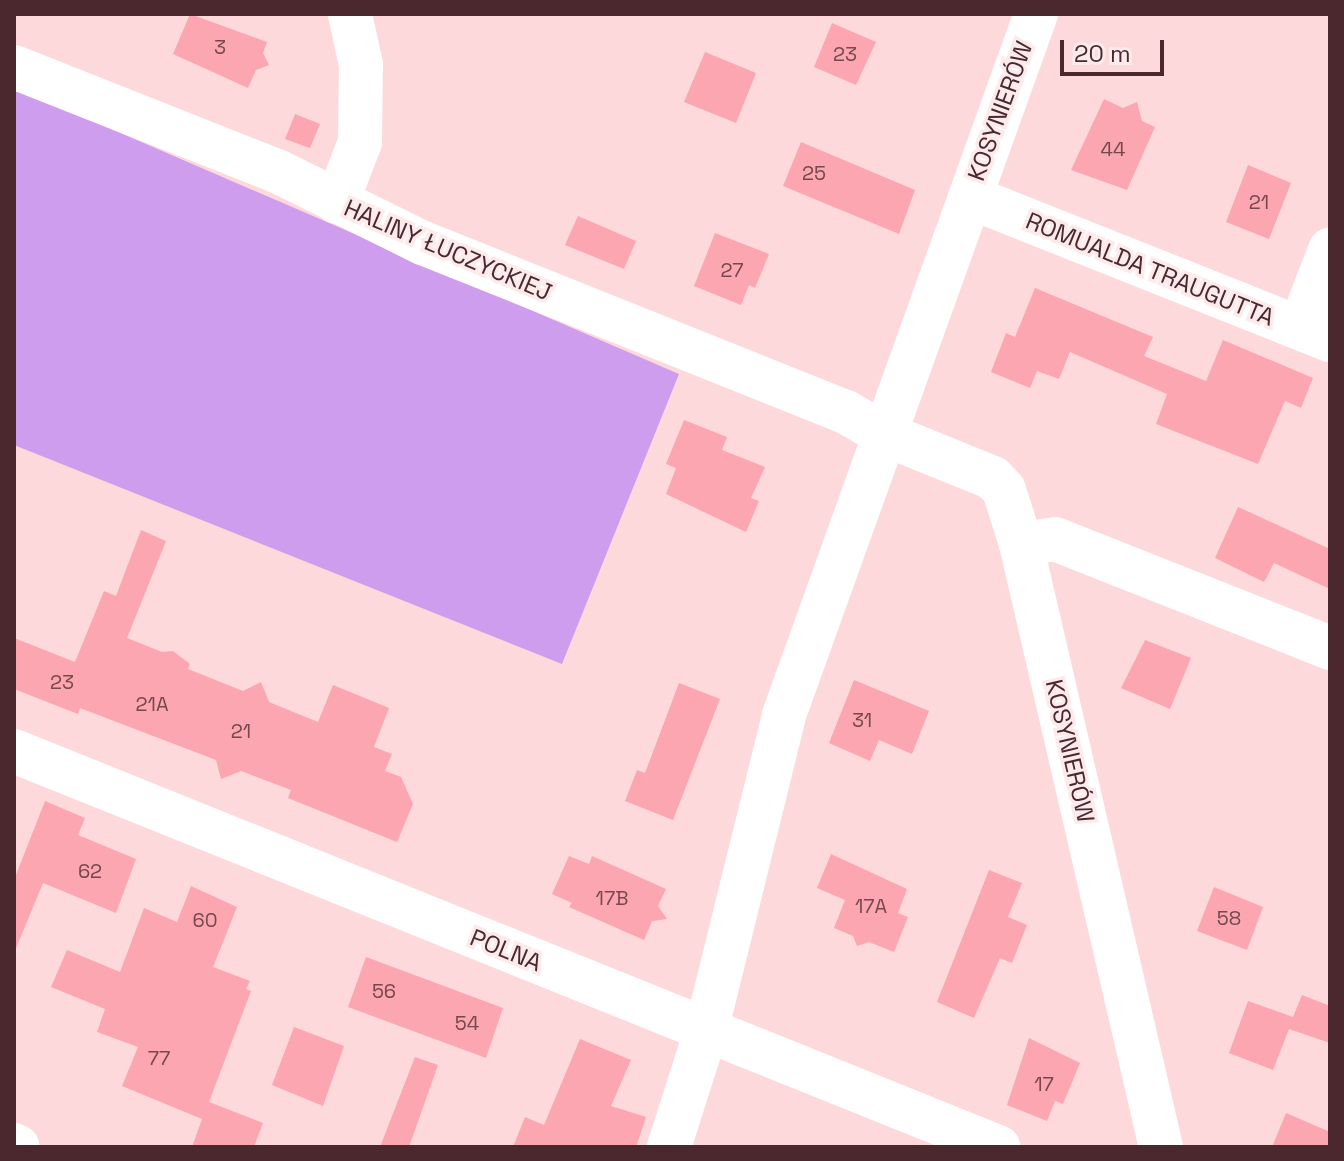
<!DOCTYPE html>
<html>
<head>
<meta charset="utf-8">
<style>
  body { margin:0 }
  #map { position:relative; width:1344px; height:1161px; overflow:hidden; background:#fdd9dc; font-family:"Space Grotesk",sans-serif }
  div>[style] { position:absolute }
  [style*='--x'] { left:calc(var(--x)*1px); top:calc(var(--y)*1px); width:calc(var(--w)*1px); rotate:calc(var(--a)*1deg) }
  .green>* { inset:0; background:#cf9dee }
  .building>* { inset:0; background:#fba6b0 }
  .minor>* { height:44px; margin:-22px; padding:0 22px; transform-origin:22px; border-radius:22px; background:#fff }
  span { translate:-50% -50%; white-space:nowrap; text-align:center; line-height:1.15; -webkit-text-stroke:7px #fdebec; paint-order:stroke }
  .number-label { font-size:20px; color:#76484e }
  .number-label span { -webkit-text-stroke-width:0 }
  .street-label { font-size:24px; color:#4a282d }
  .frame { position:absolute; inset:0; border:16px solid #4a282d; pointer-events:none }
  .scale { position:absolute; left:1060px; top:40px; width:104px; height:36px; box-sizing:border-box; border:4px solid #4a282d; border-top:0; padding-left:10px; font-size:24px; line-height:28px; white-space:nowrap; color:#4a282d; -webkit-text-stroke:6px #fdebec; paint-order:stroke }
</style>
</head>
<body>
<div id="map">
  <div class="green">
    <div style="clip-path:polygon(14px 87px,679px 374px,562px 664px,14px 445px)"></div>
  </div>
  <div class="building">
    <div style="clip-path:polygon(190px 14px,267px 42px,263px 53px,269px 65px,256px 70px,248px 88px,173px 54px)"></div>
    <div style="clip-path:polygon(832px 23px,876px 42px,856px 85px,814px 67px)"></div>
    <div style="clip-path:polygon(705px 52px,756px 73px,736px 123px,684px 102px)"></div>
    <div style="clip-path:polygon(1104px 99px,1123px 108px,1137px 102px,1142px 121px,1155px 127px,1127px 190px,1071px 170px)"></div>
    <div style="clip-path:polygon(295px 114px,320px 124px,310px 148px,285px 139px)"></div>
    <div style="clip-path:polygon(801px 142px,915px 190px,899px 234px,783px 186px)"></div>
    <div style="clip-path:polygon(1248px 165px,1291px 183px,1269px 239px,1226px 222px)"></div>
    <div style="clip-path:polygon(578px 216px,636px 241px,624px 269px,565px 245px)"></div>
    <div style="clip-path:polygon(715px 233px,769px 254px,755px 288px,749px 285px,741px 305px,694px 286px)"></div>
    <div style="clip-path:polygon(1035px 288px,1153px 337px,1144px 356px,1206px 381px,1223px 340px,1313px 378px,1301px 408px,1285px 401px,1258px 464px,1156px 424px,1167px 394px,1070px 352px,1059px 379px,1037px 371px,1030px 388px,991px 372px,1006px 333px,1015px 337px)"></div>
    <div style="clip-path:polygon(684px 420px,727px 437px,722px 450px,765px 467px,751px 498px,759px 501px,746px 532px,666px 494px,676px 468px,666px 464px)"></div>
    <div style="clip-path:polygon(1238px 507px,1330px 549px,1330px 589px,1274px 563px,1264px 582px,1215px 558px)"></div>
    <div style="clip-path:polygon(141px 530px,166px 541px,127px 638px,162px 652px,173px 651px,190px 664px,188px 669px,243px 691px,261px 682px,269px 702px,318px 722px,333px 685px,389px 708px,374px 747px,392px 754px,385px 771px,401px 777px,413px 804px,397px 842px,288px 798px,291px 790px,241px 771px,221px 779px,216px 760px,80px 708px,78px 714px,14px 689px,14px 638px,75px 662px,104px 591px,116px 596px)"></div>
    <div style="clip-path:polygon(1145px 640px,1191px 658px,1170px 709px,1121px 688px)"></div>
    <div style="clip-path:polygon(854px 680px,929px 711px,912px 754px,879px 740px,870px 761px,829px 743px)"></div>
    <div style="clip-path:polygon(679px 683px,720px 699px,673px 820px,625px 801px,637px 770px,645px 773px)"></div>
    <div style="clip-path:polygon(45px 801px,85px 818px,78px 835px,136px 859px,116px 913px,43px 883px,14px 953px,14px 880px)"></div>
    <div style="clip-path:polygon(831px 854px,907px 889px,898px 913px,908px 917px,894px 952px,869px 942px,857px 946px,853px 936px,834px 928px,845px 900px,817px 888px)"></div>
    <div style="clip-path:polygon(569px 856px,589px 864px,592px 856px,666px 889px,658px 906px,667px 919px,652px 921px,644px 940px,569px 907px,572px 903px,552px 894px)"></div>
    <div style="clip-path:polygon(989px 870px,1022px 883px,1008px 917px,1027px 925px,1012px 963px,1000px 958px,974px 1018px,937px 1002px)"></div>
    <div style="clip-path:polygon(191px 886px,237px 907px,213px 967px,250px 981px,246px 989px,251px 991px,209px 1102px,263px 1123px,254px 1147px,192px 1147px,202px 1119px,122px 1086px,138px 1047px,97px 1032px,105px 1009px,51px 987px,67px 950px,120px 972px,144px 908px,177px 922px)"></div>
    <div style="clip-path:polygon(1214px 887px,1263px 907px,1247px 950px,1197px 931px)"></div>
    <div style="clip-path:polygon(366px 957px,503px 1008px,486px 1058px,348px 1007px)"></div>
    <div style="clip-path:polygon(1302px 995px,1330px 1006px,1330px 1043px,1289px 1029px,1273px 1070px,1229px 1053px,1248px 1001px,1293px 1017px)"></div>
    <div style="clip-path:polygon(294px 1027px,344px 1046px,323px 1106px,272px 1085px)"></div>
    <div style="clip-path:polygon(1029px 1038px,1080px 1063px,1063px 1104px,1055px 1101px,1047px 1121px,1007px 1105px)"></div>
    <div style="clip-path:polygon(580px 1039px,631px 1060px,611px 1106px,646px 1117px,636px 1147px,513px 1147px,525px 1117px,544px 1125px)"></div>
    <div style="clip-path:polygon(415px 1057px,438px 1065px,409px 1147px,380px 1147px)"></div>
    <div style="clip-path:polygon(1286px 1113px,1330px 1132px,1330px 1147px,1272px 1147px)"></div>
  </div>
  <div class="minor">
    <div style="--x:14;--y:67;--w:283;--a:21.6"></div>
    <div style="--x:277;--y:171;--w:163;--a:26.3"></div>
    <div style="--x:423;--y:243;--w:456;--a:21.8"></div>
    <div style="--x:846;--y:412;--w:42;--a:30.3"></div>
    <div style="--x:882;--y:433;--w:120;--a:22.1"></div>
    <div style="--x:993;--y:478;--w:16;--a:47"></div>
    <div style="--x:1004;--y:490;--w:57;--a:72.5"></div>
    <div style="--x:1021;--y:544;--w:619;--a:76.93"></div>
    <div style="--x:970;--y:197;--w:387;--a:21.7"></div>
    <div style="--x:337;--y:202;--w:64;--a:-69"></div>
    <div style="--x:360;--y:142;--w:77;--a:-89.3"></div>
    <div style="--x:361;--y:65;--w:52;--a:-102.2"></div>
    <div style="--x:1300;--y:328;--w:84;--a:-69"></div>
    <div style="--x:1021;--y:544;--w:34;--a:-8"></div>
    <div style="--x:1055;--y:539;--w:296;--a:21.6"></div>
    <div style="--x:14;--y:751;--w:1061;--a:21.92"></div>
    <div style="--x:14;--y:1145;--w:4;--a:27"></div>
    <div style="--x:669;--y:1147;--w:122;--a:-72.3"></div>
    <div style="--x:706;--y:1031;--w:325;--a:-76.1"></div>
    <div style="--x:784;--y:715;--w:745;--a:-70.23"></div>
  </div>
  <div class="number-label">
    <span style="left:220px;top:47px">3</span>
    <span style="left:845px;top:54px">23</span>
    <span style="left:1113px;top:149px">44</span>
    <span style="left:814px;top:173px">25</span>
    <span style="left:1259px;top:202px">21</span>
    <span style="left:732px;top:270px">27</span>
    <span style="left:62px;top:682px">23</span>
    <span style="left:152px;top:704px">21A</span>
    <span style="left:862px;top:720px">31</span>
    <span style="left:241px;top:731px">21</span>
    <span style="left:90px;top:871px">62</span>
    <span style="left:612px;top:898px">17B</span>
    <span style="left:871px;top:906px">17A</span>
    <span style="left:1229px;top:918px">58</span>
    <span style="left:205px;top:920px">60</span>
    <span style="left:384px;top:991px">56</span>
    <span style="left:467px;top:1023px">54</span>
    <span style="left:159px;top:1058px">77</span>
    <span style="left:1044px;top:1084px">17</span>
  </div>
  <div class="street-label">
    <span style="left:1000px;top:111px;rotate:-70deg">KOSYNIERÓW</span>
    <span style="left:448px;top:250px;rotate:23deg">HALINY ŁUCZYCKIEJ</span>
    <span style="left:1150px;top:269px;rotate:22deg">ROMUALDA TRAUGUTTA</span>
    <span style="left:1070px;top:751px;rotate:77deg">KOSYNIERÓW</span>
    <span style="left:506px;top:950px;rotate:22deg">POLNA</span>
  </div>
  <div class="frame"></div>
  <div class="scale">20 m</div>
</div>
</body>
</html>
